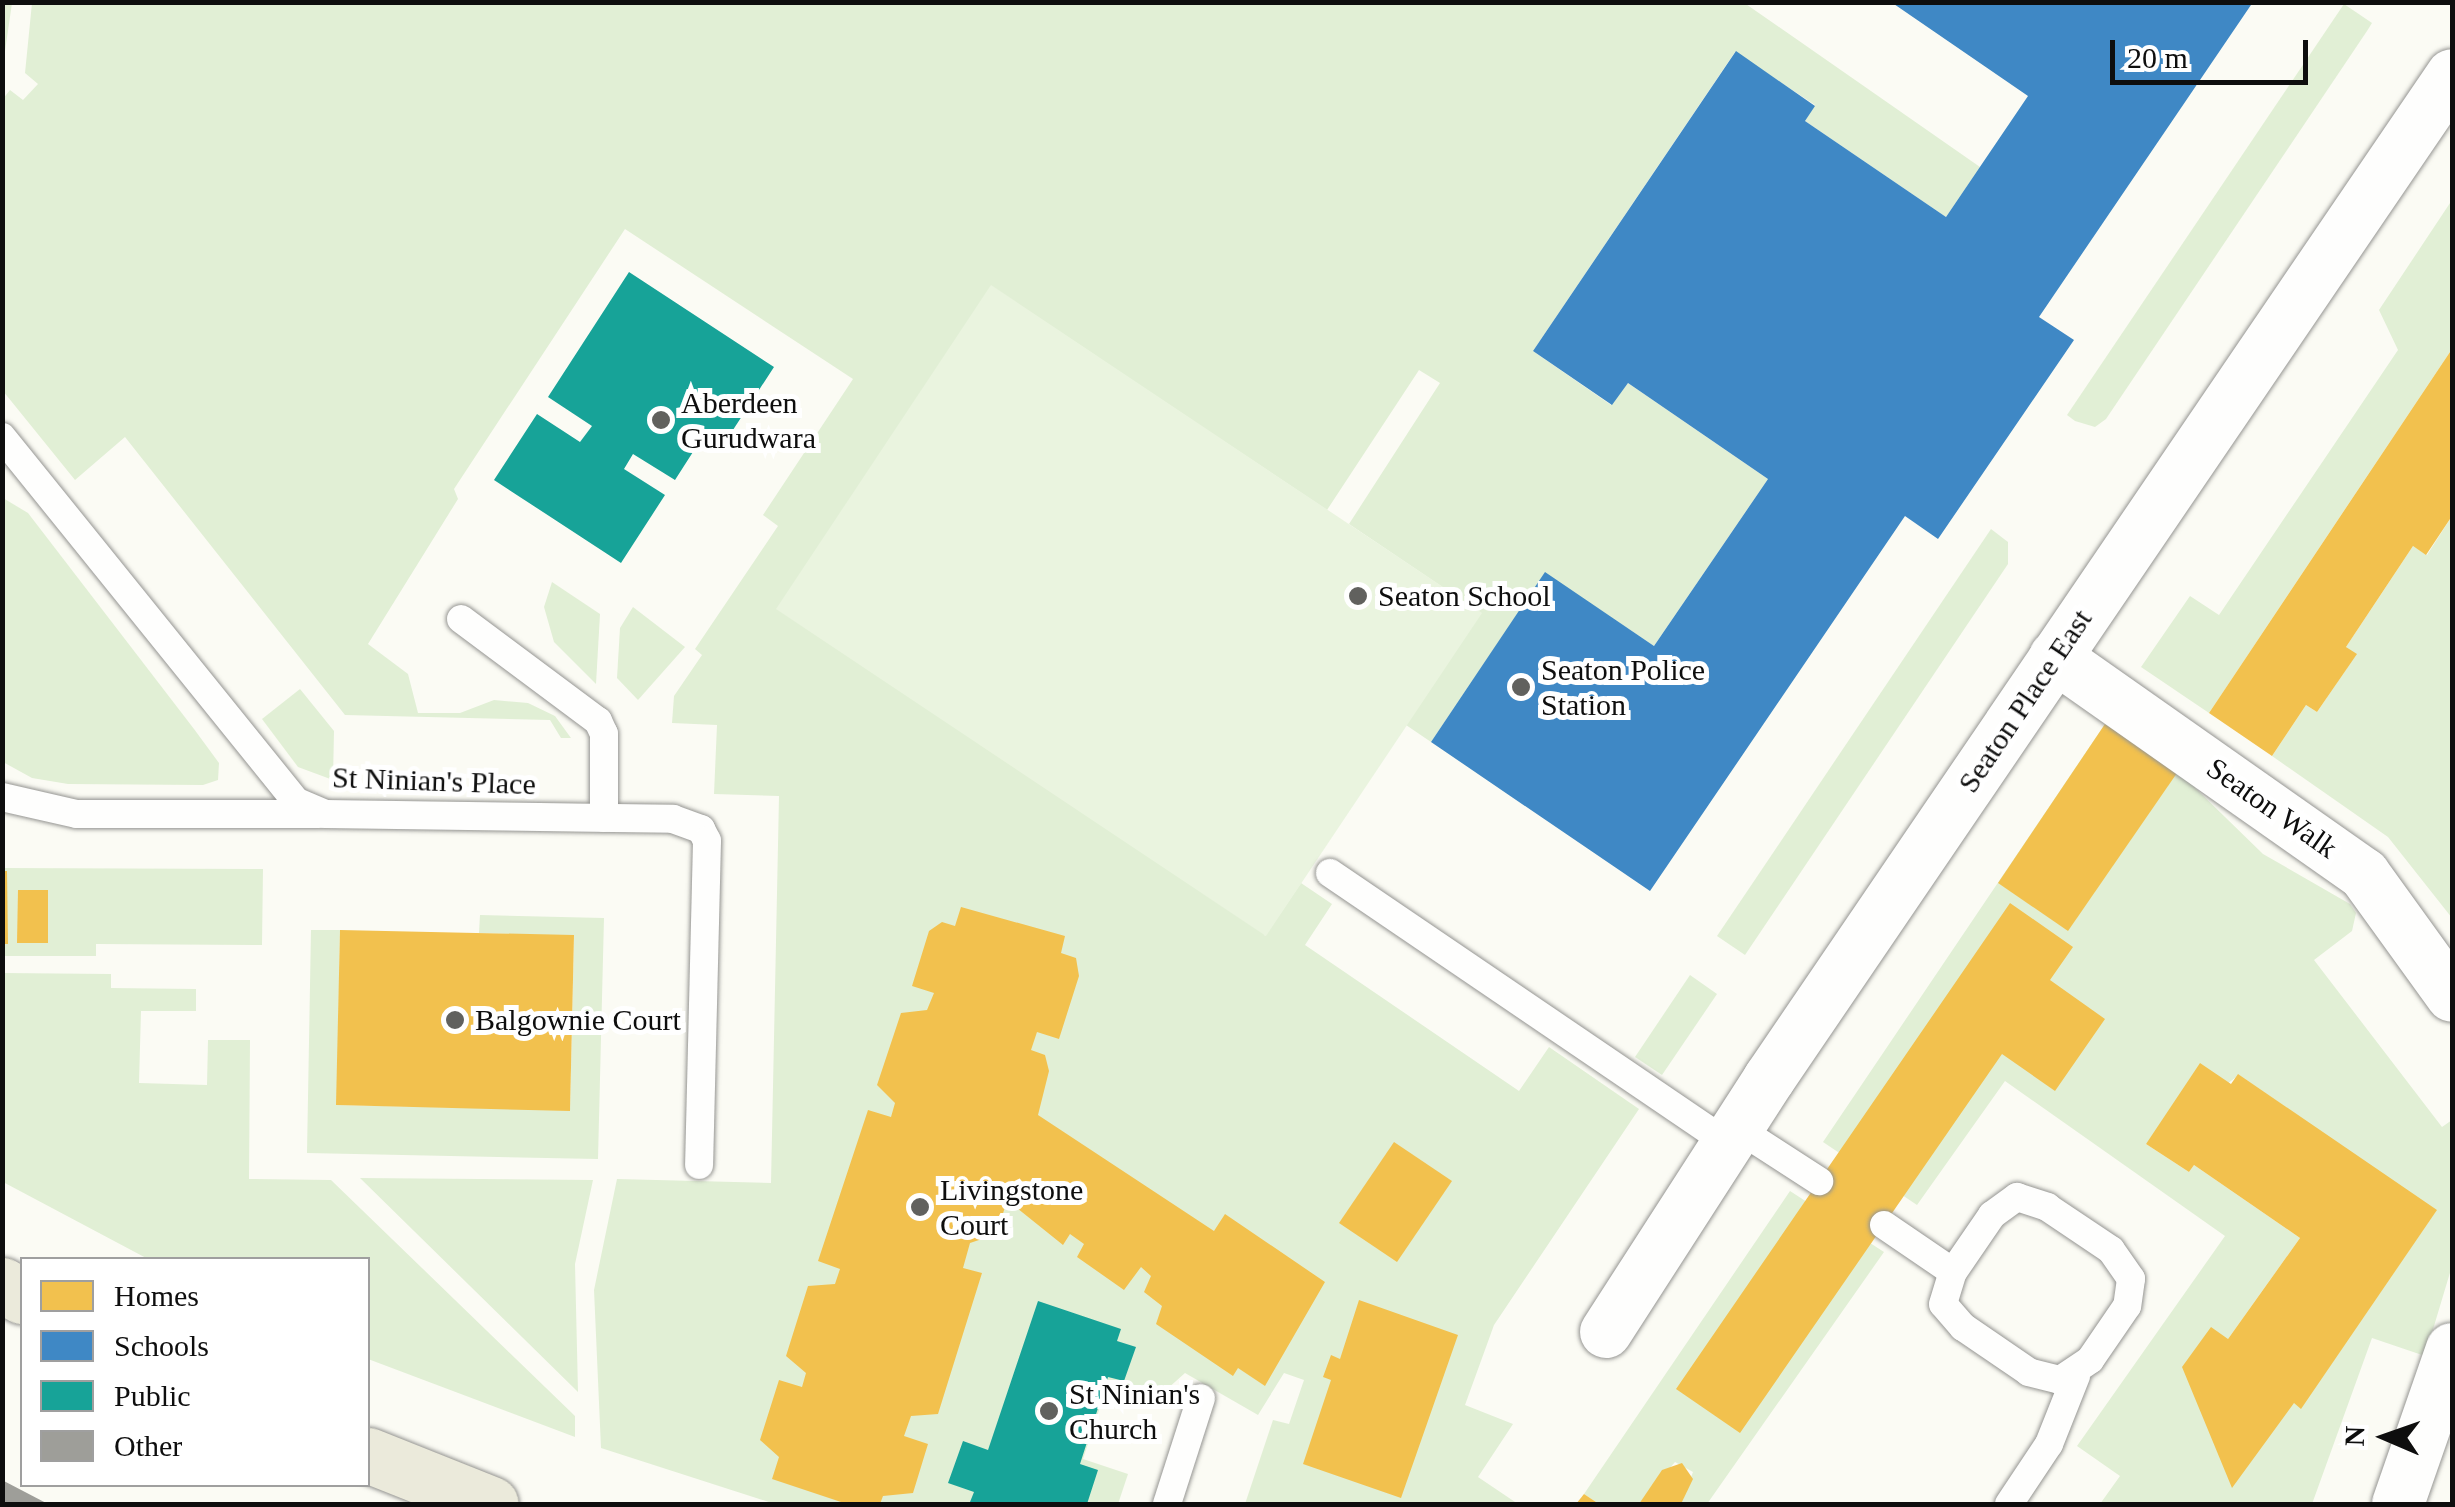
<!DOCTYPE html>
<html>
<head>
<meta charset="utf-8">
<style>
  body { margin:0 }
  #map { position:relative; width:2455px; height:1507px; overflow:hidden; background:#fbfbf4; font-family:Georgia,serif }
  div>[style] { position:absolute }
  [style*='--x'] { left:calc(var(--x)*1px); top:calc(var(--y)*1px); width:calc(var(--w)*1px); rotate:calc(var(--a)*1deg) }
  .green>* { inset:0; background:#e1efd5 }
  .pitch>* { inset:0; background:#eaf4df }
  .homes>* { inset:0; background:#f2c14e }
  .schools>* { inset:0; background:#3f88c5 }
  .public>* { inset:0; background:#17a398 }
  .building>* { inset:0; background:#9e9e99 }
  .roads { filter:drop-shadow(0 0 2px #959592) drop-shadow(0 0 2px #959592) }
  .service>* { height:28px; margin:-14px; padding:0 14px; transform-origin:14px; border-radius:14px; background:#fefefd }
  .minor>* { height:52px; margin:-26px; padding:0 26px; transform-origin:26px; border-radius:26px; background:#fefefd }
  .primary>* { height:55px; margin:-27.5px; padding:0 27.5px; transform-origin:27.5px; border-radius:27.5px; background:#ebeadb }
  .dots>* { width:28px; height:28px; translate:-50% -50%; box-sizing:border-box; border:5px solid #fff; border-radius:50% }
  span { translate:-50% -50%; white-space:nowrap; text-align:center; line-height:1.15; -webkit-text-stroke:10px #fff; paint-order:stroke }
  .poi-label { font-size:30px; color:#0e0e0e }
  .left { translate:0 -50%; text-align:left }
  .street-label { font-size:30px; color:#0e0e0e }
  .frame { position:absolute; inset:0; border:5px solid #0e0e0e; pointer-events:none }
  .legend { position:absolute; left:20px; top:1257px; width:350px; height:230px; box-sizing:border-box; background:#fff; border:2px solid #9f9f9f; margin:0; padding:12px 18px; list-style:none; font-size:30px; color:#0e0e0e }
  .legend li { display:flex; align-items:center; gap:20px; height:50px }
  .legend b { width:50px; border:2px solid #9f9f9f }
  .north { position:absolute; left:2335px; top:1387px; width:100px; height:100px; -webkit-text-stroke:8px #fff; paint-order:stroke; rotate:272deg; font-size:28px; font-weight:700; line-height:40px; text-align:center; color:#0e0e0e }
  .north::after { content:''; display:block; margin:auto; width:35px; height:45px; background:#0e0e0e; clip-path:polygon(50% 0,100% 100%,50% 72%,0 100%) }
  .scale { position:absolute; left:2110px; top:40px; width:198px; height:45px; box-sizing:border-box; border:5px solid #0e0e0e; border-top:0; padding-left:12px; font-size:30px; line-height:35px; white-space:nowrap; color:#0e0e0e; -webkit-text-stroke:8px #fff; paint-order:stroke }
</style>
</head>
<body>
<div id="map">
  <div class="green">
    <div style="clip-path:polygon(3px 2px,12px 3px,3px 65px,2px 3px)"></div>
    <div style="clip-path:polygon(1743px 2px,1980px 167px,1946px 217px,1805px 121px,1815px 105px,1735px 52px,1533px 351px,1611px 405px,1628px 383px,1768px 479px,1654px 646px,1545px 573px,1431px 742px,1406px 725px,1481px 613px,1349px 524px,1440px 383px,1419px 370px,1327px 510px,991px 286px,1265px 936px,1301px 883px,1332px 904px,1305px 945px,1519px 1091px,1549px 1047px,1639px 1109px,1494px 1325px,1465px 1405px,1513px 1424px,1478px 1477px,1518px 1504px,1245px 1504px,1273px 1420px,1289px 1424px,1304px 1380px,1284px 1373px,1258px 1415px,1185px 1373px,1157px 1398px,1108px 1383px,1083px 1459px,1128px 1474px,1118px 1504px,775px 1504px,601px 1448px,594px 1290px,617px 1179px,771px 1183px,779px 796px,714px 794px,717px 725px,672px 723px,674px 696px,702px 655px,695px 649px,778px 526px,763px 515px,853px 379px,625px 229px,454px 489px,458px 499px,368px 644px,408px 674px,418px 713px,460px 713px,494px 700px,528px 703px,555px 716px,571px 738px,561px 738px,550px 720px,345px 715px,125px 437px,75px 480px,3px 391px,2px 100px,10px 90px,23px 100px,38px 84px,25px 73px,32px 3px)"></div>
    <div style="clip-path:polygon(2344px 4px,2372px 23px,2367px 31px,2106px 419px,2095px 427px,2075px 421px,2067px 415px)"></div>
    <div style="clip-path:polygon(2452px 200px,2452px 349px,2209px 713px,2141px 667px,2190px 596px,2219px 615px,2398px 350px,2379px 310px)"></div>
    <div style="clip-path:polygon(3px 498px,28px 513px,194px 729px,219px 763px,218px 780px,203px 785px,68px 784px,32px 778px,3px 762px)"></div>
    <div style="clip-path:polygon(2452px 516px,2452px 918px,2388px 837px,2272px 756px,2306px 705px,2317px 712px,2356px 655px,2346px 647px,2413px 546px,2427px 555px)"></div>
    <div style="clip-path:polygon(1991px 529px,2008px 542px,2008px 564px,1745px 955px,1717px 936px)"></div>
    <div style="clip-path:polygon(552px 582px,600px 614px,596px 684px,554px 642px,544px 607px)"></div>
    <div style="clip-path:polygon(633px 607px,685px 647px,638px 700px,617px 678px,620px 628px)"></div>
    <div style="clip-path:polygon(300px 689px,334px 731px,333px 780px,298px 767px,262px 719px)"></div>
    <div style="clip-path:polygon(evenodd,2105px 724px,2187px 780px,2263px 854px,2350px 904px,2356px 913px,2352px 931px,2314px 960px,2442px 1127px,2452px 1120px,2452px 1266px,2425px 1356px,2372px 1338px,2312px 1504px,2100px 1504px,2120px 1476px,2077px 1446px,2225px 1236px,2005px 1081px,1917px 1205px,1823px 1142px,2105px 724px,2239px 1075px,2436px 1211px,2301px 1408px,2228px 1339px,2300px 1238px,2194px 1165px,2189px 1172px,2146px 1144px,2239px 1075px)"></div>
    <div style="clip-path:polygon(3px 868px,263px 869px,262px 945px,96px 944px,96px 956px,3px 956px)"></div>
    <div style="clip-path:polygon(480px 915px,604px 918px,598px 1159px,307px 1153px,311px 930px,340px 930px,337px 1105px,570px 1110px,574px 936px,479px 933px)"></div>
    <div style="clip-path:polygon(3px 973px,111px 974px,111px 988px,196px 989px,196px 1011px,141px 1011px,139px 1083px,207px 1085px,208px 1040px,250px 1040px,249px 1179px,331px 1180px,575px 1416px,575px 1437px,368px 1359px,368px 1260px,148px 1259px,3px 1182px)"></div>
    <div style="clip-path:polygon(1690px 975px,1717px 994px,1662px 1075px,1635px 1057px)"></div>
    <div style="clip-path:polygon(360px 1178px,593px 1180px,575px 1264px,578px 1392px)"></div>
    <div style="clip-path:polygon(1790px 1191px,1884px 1252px,1707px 1504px,1681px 1504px,1693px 1472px,1675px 1462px,1639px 1504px,1599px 1504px,1584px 1494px)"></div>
  </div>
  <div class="pitch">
    <div style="clip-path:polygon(991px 285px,1482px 613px,1266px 936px,776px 609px)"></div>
  </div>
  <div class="homes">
    <div style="clip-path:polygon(2452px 349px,2452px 516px,2426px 555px,2413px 546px,2346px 647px,2357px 654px,2317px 712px,2306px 705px,2272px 756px,2209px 713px)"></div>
    <div style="clip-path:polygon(2105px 724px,2177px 773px,2068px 931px,1998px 883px)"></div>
    <div style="clip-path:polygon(2px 871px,7px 871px,8px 944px,2px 944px)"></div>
    <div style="clip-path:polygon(18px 890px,48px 890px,48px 943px,17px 943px)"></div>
    <div style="clip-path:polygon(2010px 903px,2073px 947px,2050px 980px,2105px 1019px,2055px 1091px,2002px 1054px,1740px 1433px,1676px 1389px)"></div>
    <div style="clip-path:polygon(961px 907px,1065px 936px,1061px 953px,1076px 958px,1079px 976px,1059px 1039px,1037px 1032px,1031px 1050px,1045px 1055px,1049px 1071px,1038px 1115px,1214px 1231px,1225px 1214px,1325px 1282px,1265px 1386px,1238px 1368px,1233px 1376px,1156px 1324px,1162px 1306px,1144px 1292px,1151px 1276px,1141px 1267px,1124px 1290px,1077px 1257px,1084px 1244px,1070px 1234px,1063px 1245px,1007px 1200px,997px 1234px,970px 1243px,963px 1268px,982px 1273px,938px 1414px,911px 1416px,904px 1436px,928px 1444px,913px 1493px,883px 1496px,880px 1504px,847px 1504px,772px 1479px,779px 1457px,760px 1440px,779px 1380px,802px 1387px,806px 1373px,786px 1356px,808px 1286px,835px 1284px,840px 1269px,818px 1261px,868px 1110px,891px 1117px,895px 1103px,877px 1085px,901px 1013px,927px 1010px,934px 993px,912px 986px,929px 931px,942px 922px,955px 926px)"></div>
    <div style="clip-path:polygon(340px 930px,574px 935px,570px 1111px,336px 1105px)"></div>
    <div style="clip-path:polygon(2200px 1063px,2231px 1084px,2238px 1074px,2437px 1210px,2301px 1409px,2294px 1403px,2232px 1488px,2182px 1367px,2211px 1327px,2228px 1339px,2300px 1238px,2194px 1165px,2189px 1172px,2146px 1144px)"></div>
    <div style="clip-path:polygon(1394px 1142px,1452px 1181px,1397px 1262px,1339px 1223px)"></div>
    <div style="clip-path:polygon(1359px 1300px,1458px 1335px,1401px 1498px,1303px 1464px,1331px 1380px,1323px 1377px,1331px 1355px,1340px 1359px)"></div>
    <div style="clip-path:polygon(1682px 1463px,1693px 1479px,1681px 1504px,1639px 1504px,1662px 1470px)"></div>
    <div style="clip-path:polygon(1584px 1494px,1599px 1504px,1576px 1504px)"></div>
  </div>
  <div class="schools">
    <div style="clip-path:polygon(1891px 2px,2253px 2px,2039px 317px,2074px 340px,1938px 539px,1905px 516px,1650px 891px,1431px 742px,1545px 572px,1654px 646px,1768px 479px,1628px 383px,1612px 405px,1533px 351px,1736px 51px,1815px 106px,1805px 121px,1946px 217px,2028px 96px)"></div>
  </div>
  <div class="public">
    <div style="clip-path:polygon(629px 272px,774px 367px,718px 453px,700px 441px,675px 480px,633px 454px,624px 469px,665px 495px,621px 563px,494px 480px,537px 414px,580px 442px,592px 426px,548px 397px)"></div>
    <div style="clip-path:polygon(1038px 1301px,1121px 1329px,1117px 1341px,1136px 1347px,1124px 1381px,1108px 1377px,1080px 1464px,1098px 1470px,1087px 1504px,977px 1504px,970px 1502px,974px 1492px,948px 1483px,963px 1441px,988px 1450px)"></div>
  </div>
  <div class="building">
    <div style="clip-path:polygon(2px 1480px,48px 1504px,2px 1504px)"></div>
  </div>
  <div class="roads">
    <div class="service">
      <div style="--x:2;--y:437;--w:469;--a:51.1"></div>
      <div style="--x:297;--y:802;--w:30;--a:23"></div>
      <div style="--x:325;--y:814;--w:348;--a:0.8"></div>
      <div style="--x:673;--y:819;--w:30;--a:20"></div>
      <div style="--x:701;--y:829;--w:13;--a:63"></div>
      <div style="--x:707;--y:841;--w:324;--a:91.4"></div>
      <div style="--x:461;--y:619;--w:171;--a:36.7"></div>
      <div style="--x:598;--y:721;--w:14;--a:65"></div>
      <div style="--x:604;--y:734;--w:84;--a:90"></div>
      <div style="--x:2;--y:797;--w:77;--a:12.8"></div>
      <div style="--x:77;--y:814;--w:242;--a:0"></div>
      <div style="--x:1330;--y:873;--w:480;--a:34.2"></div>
      <div style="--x:1737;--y:1128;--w:98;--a:32.9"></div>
      <div style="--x:2017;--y:1197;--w:32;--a:18"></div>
      <div style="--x:2047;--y:1207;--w:77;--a:33.9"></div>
      <div style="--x:2111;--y:1250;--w:35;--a:55"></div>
      <div style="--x:2131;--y:1279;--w:27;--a:98"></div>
      <div style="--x:2127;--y:1306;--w:65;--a:124.4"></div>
      <div style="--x:2090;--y:1360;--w:36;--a:146"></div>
      <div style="--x:2060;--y:1380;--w:32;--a:-166"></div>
      <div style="--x:2029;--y:1372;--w:80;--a:-145.7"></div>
      <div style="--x:1963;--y:1327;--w:30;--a:-131"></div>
      <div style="--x:1943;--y:1304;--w:34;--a:-73"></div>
      <div style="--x:1953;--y:1272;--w:69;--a:-55.6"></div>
      <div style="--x:1992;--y:1215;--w:31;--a:-36"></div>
      <div style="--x:1884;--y:1225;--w:83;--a:34.3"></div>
      <div style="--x:1167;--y:1504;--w:111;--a:-72.2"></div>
      <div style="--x:2009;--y:1504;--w:72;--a:-56.3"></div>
      <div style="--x:2049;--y:1444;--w:73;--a:-68.3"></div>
    </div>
    <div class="minor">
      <div style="--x:2055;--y:657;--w:378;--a:35.1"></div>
      <div style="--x:2364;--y:874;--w:150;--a:54.2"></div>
      <div style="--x:1606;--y:1332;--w:301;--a:-57.2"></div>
      <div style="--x:1769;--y:1079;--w:1214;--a:-55.77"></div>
      <div style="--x:2398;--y:1504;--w:164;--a:-70.8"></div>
    </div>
    <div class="primary">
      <div style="--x:2;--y:1285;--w:23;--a:29"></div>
      <div style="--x:368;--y:1455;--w:132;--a:21.7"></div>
    </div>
  </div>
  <div class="dots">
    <div style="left:661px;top:420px;background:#61615e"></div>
    <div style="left:1358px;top:596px;background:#61615e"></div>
    <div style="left:1521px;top:687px;background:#61615e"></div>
    <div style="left:455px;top:1020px;background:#61615e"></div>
    <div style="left:920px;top:1207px;background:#61615e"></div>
    <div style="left:1049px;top:1411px;background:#61615e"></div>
  </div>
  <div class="poi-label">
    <span class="left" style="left:681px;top:420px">Aberdeen<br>Gurudwara</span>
    <span class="left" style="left:1378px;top:596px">Seaton School</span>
    <span class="left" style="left:1541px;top:687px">Seaton Police<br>Station</span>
    <span class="left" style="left:475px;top:1020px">Balgownie Court</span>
    <span class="left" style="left:940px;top:1207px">Livingstone<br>Court</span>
    <span class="left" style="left:1069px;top:1411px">St Ninian's<br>Church</span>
  </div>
  <div class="street-label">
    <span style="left:2025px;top:701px;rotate:-56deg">Seaton Place East</span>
    <span style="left:434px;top:781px;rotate:2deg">St Ninian's Place</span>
    <span style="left:2272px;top:808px;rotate:35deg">Seaton Walk</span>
  </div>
  <div class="frame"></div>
  <ul class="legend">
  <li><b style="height:28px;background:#f2c14e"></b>Homes</li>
  <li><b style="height:28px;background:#3f88c5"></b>Schools</li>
  <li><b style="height:28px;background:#17a398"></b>Public</li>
  <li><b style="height:28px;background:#9e9e99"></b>Other</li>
  </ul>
  <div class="north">N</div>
  <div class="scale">20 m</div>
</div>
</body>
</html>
